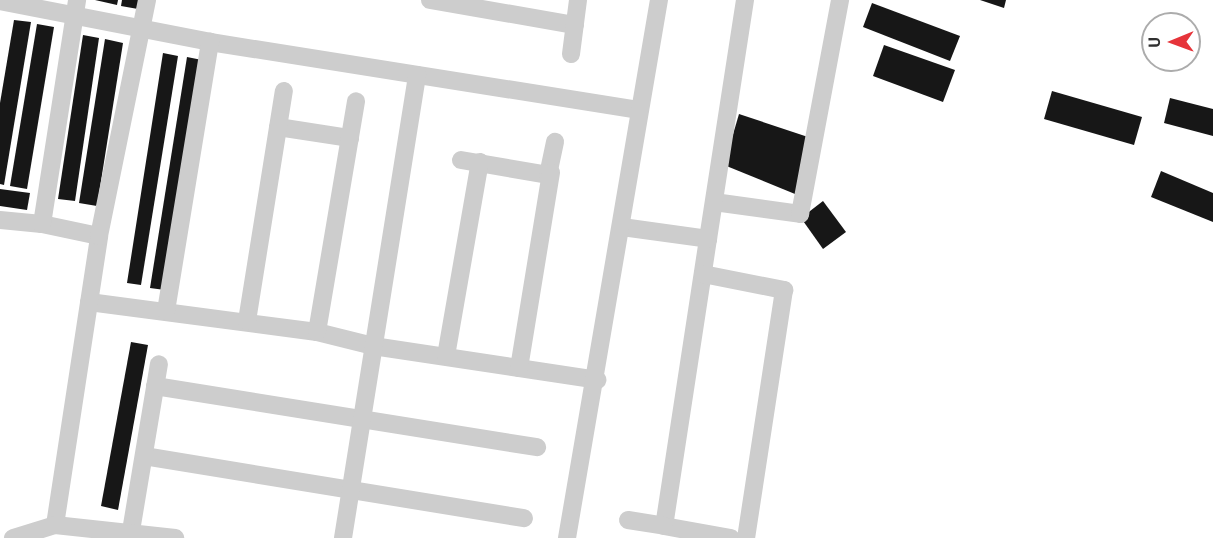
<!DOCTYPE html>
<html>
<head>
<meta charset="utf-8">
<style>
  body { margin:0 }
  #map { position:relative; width:1213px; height:538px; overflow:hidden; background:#fff; font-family:Roboto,sans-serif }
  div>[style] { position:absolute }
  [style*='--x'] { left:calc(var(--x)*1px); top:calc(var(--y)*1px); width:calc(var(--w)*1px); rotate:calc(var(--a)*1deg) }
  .building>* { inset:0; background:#171717 }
  .minor>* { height:18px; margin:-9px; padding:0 9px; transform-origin:9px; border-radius:9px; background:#cdcdcd }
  span { translate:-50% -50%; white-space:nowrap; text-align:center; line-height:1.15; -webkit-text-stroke:6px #fff; paint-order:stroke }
  .north { position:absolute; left:1141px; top:12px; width:60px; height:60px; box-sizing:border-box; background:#fff; border:2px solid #acacac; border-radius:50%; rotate:269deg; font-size:16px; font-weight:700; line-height:24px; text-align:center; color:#303030 }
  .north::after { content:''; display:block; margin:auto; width:21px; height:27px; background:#e6343a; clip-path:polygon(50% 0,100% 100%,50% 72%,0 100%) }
</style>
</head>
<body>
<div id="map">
  <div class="building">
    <div style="clip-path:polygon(95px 0,118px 0,117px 5px)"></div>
    <div style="clip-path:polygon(122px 0,139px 0,138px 9px,121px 6px)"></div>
    <div style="clip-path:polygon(980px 0,1006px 0,1004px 8px)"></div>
    <div style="clip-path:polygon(872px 3px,960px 36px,950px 61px,863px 27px)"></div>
    <div style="clip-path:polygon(14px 20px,31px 22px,4px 185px,0 184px,0 103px)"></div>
    <div style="clip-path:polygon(37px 24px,54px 27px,27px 189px,10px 186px)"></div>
    <div style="clip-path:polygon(83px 35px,99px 38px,75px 201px,58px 199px)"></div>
    <div style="clip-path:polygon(105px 39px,123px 43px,97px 206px,79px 203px)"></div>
    <div style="clip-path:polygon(884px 45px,955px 70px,943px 102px,873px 76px)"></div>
    <div style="clip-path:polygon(163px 53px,178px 56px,141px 285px,127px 283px)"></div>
    <div style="clip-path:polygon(187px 57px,202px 60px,165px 290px,150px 288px)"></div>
    <div style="clip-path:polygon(1052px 91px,1142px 117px,1134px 145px,1044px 119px)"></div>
    <div style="clip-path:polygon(1170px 98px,1213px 109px,1213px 136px,1164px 123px)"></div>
    <div style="clip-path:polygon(739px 114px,811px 138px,795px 194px,724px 165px)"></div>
    <div style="clip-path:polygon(1161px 171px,1213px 193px,1213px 222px,1151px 197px)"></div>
    <div style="clip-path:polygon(0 189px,30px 193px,27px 210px,0 206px)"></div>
    <div style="clip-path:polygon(823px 201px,846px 232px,823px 249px,801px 218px)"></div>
    <div style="clip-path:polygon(131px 342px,148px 345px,118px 510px,101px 506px)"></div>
  </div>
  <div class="minor">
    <div style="--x:430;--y:0;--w:147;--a:9.8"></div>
    <div style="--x:0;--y:1;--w:214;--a:11"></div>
    <div style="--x:210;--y:42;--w:435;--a:9"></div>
    <div style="--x:571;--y:54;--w:54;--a:-82.6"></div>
    <div style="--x:278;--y:127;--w:73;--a:8.7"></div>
    <div style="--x:461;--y:160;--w:88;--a:9.8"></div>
    <div style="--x:548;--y:175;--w:34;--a:-78"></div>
    <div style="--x:714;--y:202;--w:87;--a:7.9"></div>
    <div style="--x:800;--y:214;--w:218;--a:-79.4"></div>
    <div style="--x:0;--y:220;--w:42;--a:5.4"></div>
    <div style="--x:42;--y:224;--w:58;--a:11.9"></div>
    <div style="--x:42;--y:224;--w:227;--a:-81.1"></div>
    <div style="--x:622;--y:227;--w:87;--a:7.9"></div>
    <div style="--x:708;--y:239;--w:290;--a:98.7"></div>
    <div style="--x:664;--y:526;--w:68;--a:10.2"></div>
    <div style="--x:708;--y:239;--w:242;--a:-81.2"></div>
    <div style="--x:703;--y:274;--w:83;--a:11.2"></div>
    <div style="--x:784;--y:290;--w:251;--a:98.7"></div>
    <div style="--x:89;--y:302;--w:230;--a:7.5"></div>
    <div style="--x:317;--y:332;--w:58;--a:14"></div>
    <div style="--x:373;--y:346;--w:227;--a:8.6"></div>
    <div style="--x:166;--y:311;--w:273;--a:-80.7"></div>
    <div style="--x:247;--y:321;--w:233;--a:-80.9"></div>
    <div style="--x:317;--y:332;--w:234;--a:-80.4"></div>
    <div style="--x:446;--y:356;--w:197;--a:-80.1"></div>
    <div style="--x:519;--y:368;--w:198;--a:-80.7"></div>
    <div style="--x:155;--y:386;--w:387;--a:9.1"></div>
    <div style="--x:144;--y:456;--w:385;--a:9.3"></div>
    <div style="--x:628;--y:520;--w:36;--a:9"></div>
    <div style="--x:55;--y:525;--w:292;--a:-81.3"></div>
    <div style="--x:99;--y:236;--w:241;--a:-78.5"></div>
    <div style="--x:131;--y:531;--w:169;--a:-80.5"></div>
    <div style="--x:13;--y:538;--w:44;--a:-17.2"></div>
    <div style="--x:55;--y:525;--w:121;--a:6.2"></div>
    <div style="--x:343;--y:538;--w:469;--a:-80.9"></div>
    <div style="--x:567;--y:538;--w:546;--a:-80.3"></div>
  </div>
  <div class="north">U</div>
</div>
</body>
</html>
